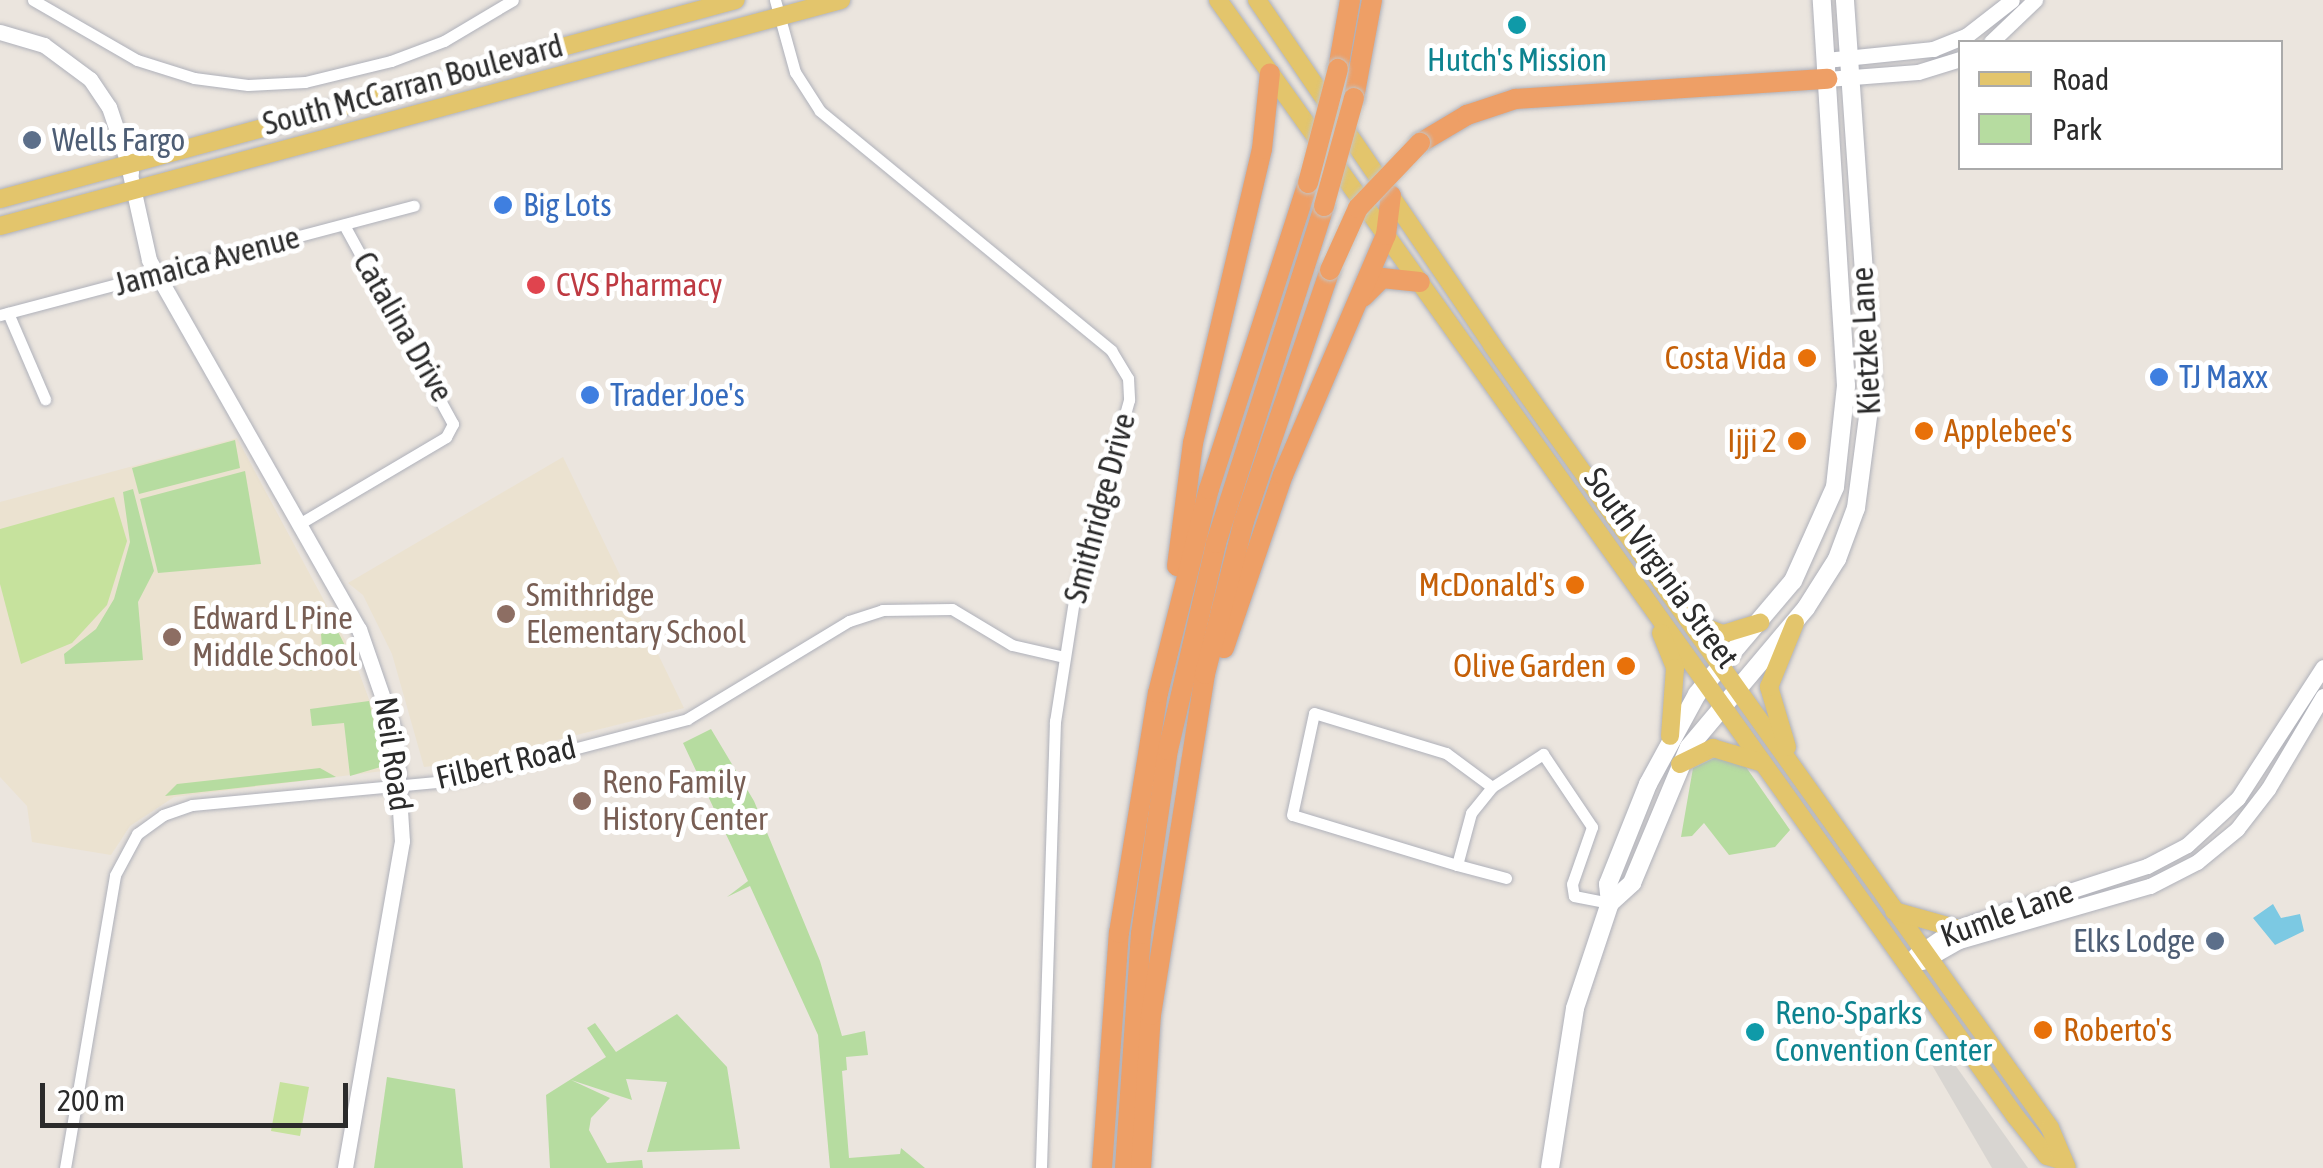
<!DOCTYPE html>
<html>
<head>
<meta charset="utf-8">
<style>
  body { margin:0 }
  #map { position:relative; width:2323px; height:1168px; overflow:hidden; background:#ebe5de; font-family:"Asap Condensed",sans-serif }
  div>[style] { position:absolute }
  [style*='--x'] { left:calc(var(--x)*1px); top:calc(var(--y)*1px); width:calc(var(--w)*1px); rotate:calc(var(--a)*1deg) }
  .education>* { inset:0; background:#ebe2d0 }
  .green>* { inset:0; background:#b6dca0 }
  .pitch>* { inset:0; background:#c6e29d }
  .plaza>* { inset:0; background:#d8d5d1 }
  .water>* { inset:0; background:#7cc9e3 }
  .roads { filter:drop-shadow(0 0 2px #afb1ba) drop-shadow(0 0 2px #afb1ba) }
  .minor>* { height:11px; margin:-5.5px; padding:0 5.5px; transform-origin:5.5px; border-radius:5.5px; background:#fff }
  .tertiary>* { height:15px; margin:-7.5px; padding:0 7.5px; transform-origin:7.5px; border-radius:7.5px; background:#fff }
  .secondary>* { height:18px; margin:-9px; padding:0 9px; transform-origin:9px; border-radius:9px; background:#fff }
  .primary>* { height:18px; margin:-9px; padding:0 9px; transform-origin:9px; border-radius:9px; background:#e3c56c }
  .motorway>* { height:20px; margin:-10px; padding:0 10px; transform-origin:10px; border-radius:10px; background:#ee9f66 }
  .bridges { filter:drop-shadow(0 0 2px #c4c4c4) drop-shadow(0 0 2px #c4c4c4) }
  .motorway-bridge>* { height:20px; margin:-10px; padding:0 10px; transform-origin:10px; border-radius:10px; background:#ee9f66 }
  .dots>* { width:28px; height:28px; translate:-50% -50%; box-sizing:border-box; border:5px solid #fff; border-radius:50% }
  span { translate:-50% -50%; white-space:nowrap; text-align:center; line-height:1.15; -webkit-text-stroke:10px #fff; paint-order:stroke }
  .culture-label { font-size:32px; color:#0d838f }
  .left { translate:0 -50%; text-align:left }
  .street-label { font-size:32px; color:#2b2b2b }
  .service-label { font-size:32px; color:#4e5e75 }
  .right { translate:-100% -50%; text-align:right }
  .shop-label { font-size:32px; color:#366cbe }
  .health-label { font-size:32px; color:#be3a42 }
  .food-label { font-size:32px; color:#c56008 }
  .education-label { font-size:32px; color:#785e54 }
  .legend { position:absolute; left:1958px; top:40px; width:325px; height:130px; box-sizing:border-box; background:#fff; border:2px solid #aaa; margin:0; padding:12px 18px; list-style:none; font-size:30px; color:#2b2b2b }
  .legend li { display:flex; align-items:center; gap:20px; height:50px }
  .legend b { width:50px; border:2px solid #aaa }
  .scale { position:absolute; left:40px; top:1083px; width:308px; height:45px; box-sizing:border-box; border:5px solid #2b2b2b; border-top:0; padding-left:12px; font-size:30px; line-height:35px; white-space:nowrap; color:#2b2b2b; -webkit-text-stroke:8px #fff; paint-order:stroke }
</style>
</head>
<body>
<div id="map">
  <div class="education">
    <div style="clip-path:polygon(237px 438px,351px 651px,374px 713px,383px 771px,174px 797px,130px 826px,111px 855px,32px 842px,27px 806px,0 777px,0 502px)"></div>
    <div style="clip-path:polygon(563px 457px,684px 708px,469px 762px,424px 767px,392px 654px,363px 595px,348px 583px)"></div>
  </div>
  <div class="green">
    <div style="clip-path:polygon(235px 440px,240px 468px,139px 494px,132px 468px)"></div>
    <div style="clip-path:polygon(245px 471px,261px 564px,158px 573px,140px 499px)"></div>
    <div style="clip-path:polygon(133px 489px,154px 571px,138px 602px,143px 660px,65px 664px,64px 654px,96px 629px,114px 599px,130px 542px,123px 492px)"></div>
    <div style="clip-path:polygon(335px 626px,355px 665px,305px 671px,303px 650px,322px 648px,321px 634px)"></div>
    <div style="clip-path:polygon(369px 701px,384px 766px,350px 776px,344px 723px,312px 726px,310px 709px)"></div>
    <div style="clip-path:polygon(711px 729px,754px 801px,820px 961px,842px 1036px,865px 1031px,868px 1055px,846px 1057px,847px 1070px,842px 1071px,849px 1158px,900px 1154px,901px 1148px,925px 1168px,830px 1168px,818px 1035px,750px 886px,727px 897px,748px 881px,683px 743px)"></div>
    <div style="clip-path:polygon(1719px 756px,1746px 767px,1790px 830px,1775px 847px,1729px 855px,1704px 823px,1692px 836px,1681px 837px,1693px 768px)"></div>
    <div style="clip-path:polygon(320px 768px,336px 777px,165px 796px,177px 784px)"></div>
    <div style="clip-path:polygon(677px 1014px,727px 1067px,740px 1149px,647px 1152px,667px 1082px,626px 1079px,632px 1100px,571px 1080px,610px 1098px,591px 1118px,589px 1130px,607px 1163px,642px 1160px,643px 1168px,550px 1168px,546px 1095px,606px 1057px,587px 1028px,595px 1023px,616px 1052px)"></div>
    <div style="clip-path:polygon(387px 1077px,455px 1089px,463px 1168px,374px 1168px)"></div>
  </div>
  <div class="pitch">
    <div style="clip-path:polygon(114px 497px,127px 541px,107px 605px,72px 643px,21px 664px,0 584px,0 529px)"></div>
    <div style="clip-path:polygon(280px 1082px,309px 1087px,300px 1136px,271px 1131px)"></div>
  </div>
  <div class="plaza">
    <div style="clip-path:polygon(1948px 1055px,2028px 1168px,1992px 1168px,1932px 1065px)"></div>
  </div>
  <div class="water">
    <div style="clip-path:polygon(2273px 904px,2281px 918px,2300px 914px,2304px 931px,2275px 945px,2253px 918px)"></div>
  </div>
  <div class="roads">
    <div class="minor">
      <div style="--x:33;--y:0;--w:120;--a:30"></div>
      <div style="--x:137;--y:60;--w:60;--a:17.5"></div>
      <div style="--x:194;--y:78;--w:54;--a:7.4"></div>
      <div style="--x:248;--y:85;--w:57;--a:-3"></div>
      <div style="--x:305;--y:82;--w:89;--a:-13.7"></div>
      <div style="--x:391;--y:61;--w:57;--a:-20.7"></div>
      <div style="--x:444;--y:41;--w:80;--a:-30.7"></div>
      <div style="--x:775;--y:0;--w:75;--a:74.5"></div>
      <div style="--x:795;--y:72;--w:46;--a:57.3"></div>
      <div style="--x:820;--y:111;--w:377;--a:39.4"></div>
      <div style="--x:1111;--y:350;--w:33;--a:59"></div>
      <div style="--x:1128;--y:378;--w:22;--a:87"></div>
      <div style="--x:1129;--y:400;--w:201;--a:105.6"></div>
      <div style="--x:1075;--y:594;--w:129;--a:98.9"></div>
      <div style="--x:1055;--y:721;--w:447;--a:91.8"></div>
      <div style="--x:8;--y:313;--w:94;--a:66.7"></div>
      <div style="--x:0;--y:315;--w:428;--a:-14.8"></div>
      <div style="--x:299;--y:524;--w:171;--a:-30.6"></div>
      <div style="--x:446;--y:437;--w:15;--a:-62"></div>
      <div style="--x:453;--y:424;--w:227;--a:-118.7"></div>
      <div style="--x:1457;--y:865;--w:172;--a:-163.1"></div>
      <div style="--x:1292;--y:815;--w:104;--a:-77.8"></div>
      <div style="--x:1314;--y:713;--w:138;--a:16.9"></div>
      <div style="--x:1446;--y:753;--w:57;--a:36.5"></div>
      <div style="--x:1506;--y:878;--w:51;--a:-165.1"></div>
      <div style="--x:1457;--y:865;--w:54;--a:-74.9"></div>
      <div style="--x:1471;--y:813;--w:33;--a:-51"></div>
      <div style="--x:1492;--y:787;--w:61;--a:-32.9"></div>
      <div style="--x:1543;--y:754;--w:88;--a:56.1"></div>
      <div style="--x:1592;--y:827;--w:60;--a:109.3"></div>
      <div style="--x:1572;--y:884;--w:12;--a:81"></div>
      <div style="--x:1574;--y:896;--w:37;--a:11"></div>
      <div style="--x:65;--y:1168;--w:297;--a:-80.3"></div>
      <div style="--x:115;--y:875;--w:47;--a:-61.8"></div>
      <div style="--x:137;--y:834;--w:32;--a:-36"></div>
      <div style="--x:163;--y:815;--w:31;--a:-19"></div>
      <div style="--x:192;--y:805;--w:264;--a:-5.4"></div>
      <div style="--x:455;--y:780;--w:240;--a:-14.7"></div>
      <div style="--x:687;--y:719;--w:189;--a:-31.2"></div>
      <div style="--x:849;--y:621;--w:35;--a:-18"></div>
      <div style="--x:882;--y:610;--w:70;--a:-0.8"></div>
      <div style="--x:952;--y:609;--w:70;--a:31"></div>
      <div style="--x:1012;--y:645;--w:53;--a:13"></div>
    </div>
    <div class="tertiary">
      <div style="--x:0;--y:32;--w:46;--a:16.5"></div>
      <div style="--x:44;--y:45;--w:57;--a:36.5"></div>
      <div style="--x:90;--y:79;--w:34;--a:56"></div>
      <div style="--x:109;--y:107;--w:69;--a:71.3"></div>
      <div style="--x:1991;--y:42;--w:61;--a:-43.7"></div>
      <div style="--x:1826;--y:60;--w:108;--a:-5.9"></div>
      <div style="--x:1933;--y:49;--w:35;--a:-22"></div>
      <div style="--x:1966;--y:36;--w:58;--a:-38"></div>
      <div style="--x:1827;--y:79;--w:91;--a:-4.4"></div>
      <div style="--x:1918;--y:72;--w:44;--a:-17.2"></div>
      <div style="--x:128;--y:165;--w:97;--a:77.5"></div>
      <div style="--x:149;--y:260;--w:425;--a:60.4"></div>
      <div style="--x:359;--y:629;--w:110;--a:70.9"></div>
      <div style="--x:395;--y:733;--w:108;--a:86.3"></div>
      <div style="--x:402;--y:841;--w:332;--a:99.9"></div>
      <div style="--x:1915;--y:955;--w:48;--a:-34"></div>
      <div style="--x:1955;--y:928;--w:202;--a:-17.9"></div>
      <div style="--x:2147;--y:866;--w:45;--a:-27.7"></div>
      <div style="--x:2187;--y:845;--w:69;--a:-42.7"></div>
      <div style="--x:2238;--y:798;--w:156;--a:-57"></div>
      <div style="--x:1922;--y:962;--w:43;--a:-29.6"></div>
      <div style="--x:1959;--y:941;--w:199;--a:-16.1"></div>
      <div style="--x:2150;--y:886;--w:53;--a:-27.1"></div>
      <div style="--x:2197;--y:862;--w:52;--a:-39.5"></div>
      <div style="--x:2237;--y:829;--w:51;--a:-52.2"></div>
      <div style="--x:2268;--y:789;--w:108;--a:-59.4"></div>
    </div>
    <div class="secondary">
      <div style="--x:1610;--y:903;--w:30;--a:-42"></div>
      <div style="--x:1632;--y:883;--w:147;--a:-67.3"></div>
      <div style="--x:1689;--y:747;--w:182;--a:-49.9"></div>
      <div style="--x:1806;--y:608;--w:58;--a:-57.7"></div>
      <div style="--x:1837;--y:559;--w:54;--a:-69.6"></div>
      <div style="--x:1856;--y:508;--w:122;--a:-82.5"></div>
      <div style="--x:1872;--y:387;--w:388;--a:-94"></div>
      <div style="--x:1550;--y:1168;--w:162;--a:-81.1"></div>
      <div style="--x:1575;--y:1008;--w:111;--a:-71.6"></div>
      <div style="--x:1610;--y:903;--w:19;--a:-96"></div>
      <div style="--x:1608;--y:884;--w:108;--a:-68.2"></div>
      <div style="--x:1648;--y:784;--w:102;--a:-61.4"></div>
      <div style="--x:1697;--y:694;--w:148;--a:-49.7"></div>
      <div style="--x:1793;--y:581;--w:103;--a:-65.9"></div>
      <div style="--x:1835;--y:487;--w:102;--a:-83.8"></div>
      <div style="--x:1846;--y:386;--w:387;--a:-93.6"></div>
    </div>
    <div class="primary">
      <div style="--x:1218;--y:0;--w:1373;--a:54.46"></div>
      <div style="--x:2016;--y:1117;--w:50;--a:51.5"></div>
      <div style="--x:2047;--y:1156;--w:17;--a:17"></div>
      <div style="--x:1257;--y:0;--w:417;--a:55.7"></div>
      <div style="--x:1492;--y:345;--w:961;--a:54.52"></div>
      <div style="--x:2050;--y:1128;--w:43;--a:67"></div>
      <div style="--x:0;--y:199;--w:762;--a:-15.13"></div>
      <div style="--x:0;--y:226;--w:871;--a:-15.04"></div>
      <div style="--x:1690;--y:621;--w:35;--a:22"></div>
      <div style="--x:1723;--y:634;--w:39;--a:-17"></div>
      <div style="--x:1661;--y:633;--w:38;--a:68"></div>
      <div style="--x:1675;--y:668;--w:68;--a:94.2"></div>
      <div style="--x:1787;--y:747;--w:63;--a:-106.7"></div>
      <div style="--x:1769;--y:687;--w:69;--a:-67.9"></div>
      <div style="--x:1680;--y:764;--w:37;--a:-26"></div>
      <div style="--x:1713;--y:748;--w:52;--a:16.7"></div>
      <div style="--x:1894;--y:911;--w:63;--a:15.6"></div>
    </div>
    <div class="motorway">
      <div style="--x:1338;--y:69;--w:70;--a:-80.1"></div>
      <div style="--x:1354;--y:98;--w:100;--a:-79.6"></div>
      <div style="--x:1420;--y:143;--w:55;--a:-30.8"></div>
      <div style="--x:1467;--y:115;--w:51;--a:-18.4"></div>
      <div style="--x:1515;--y:99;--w:313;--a:-3.7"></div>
      <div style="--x:1363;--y:297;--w:27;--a:-45"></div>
      <div style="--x:1382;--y:278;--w:38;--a:6"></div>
      <div style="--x:1177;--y:566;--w:124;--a:-82.6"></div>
      <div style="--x:1193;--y:443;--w:302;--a:-76.8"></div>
      <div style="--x:1262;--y:149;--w:76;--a:-84"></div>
      <div style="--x:1224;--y:648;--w:183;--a:-71.2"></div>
      <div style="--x:1283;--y:475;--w:261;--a:-66.8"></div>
      <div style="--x:1386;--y:235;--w:40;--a:-82.9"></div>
      <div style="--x:1102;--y:1168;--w:236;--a:-85.9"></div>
      <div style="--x:1119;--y:933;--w:243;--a:-80.8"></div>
      <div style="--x:1158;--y:693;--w:210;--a:-76"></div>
      <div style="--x:1209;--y:489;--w:322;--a:-72.1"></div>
      <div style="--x:1125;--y:1168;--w:235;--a:-86.1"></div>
      <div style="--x:1141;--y:934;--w:186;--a:-81.7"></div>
      <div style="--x:1168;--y:750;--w:212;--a:-76.9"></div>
      <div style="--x:1216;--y:543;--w:354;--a:-72.2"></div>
      <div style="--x:1141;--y:1168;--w:153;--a:-86.3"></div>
      <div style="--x:1151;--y:1015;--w:345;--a:-81"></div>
      <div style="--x:1205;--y:674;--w:158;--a:-75.7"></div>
      <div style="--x:1244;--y:521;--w:265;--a:-71.1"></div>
    </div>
  </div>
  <div class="bridges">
    <div class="motorway-bridge">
      <div style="--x:1308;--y:183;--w:118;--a:-75.3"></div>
      <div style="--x:1324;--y:206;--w:112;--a:-74.5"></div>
      <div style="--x:1330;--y:270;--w:68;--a:-65.7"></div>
      <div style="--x:1358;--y:208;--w:90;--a:-46.4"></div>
    </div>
  </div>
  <div class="dots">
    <div style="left:1517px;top:25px;background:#0f9aa8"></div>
    <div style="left:32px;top:140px;background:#5c6f8a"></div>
    <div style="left:503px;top:205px;background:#3f7fe0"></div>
    <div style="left:536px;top:285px;background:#e0444e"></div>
    <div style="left:1807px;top:358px;background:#e8710a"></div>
    <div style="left:2159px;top:377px;background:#3f7fe0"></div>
    <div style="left:590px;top:395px;background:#3f7fe0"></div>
    <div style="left:1924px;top:431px;background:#e8710a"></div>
    <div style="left:1797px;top:441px;background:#e8710a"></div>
    <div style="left:1575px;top:585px;background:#e8710a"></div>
    <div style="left:506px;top:614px;background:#8d6e63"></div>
    <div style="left:172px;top:637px;background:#8d6e63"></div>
    <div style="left:1626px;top:666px;background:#e8710a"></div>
    <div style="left:582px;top:801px;background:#8d6e63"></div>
    <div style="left:2215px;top:941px;background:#5c6f8a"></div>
    <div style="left:2043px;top:1030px;background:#e8710a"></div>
    <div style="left:1755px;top:1032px;background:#0f9aa8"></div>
  </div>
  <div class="culture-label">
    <span style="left:1517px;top:60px">Hutch's Mission</span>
    <span class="left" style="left:1775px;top:1032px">Reno-Sparks<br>Convention Center</span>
  </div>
  <div class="street-label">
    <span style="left:413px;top:85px;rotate:-15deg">South McCarran Boulevard</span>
    <span style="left:207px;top:261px;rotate:-15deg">Jamaica Avenue</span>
    <span style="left:403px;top:327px;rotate:60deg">Catalina Drive</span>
    <span style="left:1866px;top:341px;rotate:-93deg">Kietzke Lane</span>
    <span style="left:1100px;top:508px;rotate:-75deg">Smithridge Drive</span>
    <span style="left:1661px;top:568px;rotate:54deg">South Virginia Street</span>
    <span style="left:393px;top:754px;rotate:82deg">Neil Road</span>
    <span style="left:506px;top:763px;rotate:-13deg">Filbert Road</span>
    <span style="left:2007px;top:914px;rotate:-20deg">Kumle Lane</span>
  </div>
  <div class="service-label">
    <span class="left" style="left:52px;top:140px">Wells Fargo</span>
    <span class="right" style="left:2195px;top:941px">Elks Lodge</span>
  </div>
  <div class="shop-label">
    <span class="left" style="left:523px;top:205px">Big Lots</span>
    <span class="left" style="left:2179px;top:377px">TJ Maxx</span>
    <span class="left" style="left:610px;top:395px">Trader Joe's</span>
  </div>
  <div class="health-label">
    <span class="left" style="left:556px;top:285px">CVS Pharmacy</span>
  </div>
  <div class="food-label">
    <span class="right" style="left:1787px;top:358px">Costa Vida</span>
    <span class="left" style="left:1944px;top:431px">Applebee's</span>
    <span class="right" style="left:1777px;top:441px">Ijji 2</span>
    <span class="right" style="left:1555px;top:585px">McDonald's</span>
    <span class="right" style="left:1606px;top:666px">Olive Garden</span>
    <span class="left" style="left:2063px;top:1030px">Roberto's</span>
  </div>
  <div class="education-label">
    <span class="left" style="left:526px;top:614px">Smithridge<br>Elementary School</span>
    <span class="left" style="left:192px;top:637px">Edward L Pine<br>Middle School</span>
    <span class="left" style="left:602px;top:801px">Reno Family<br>History Center</span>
  </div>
  <ul class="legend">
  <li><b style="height:12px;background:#e3c56c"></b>Road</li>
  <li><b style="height:28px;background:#b6dca0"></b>Park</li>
  </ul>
  <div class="scale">200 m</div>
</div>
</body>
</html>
